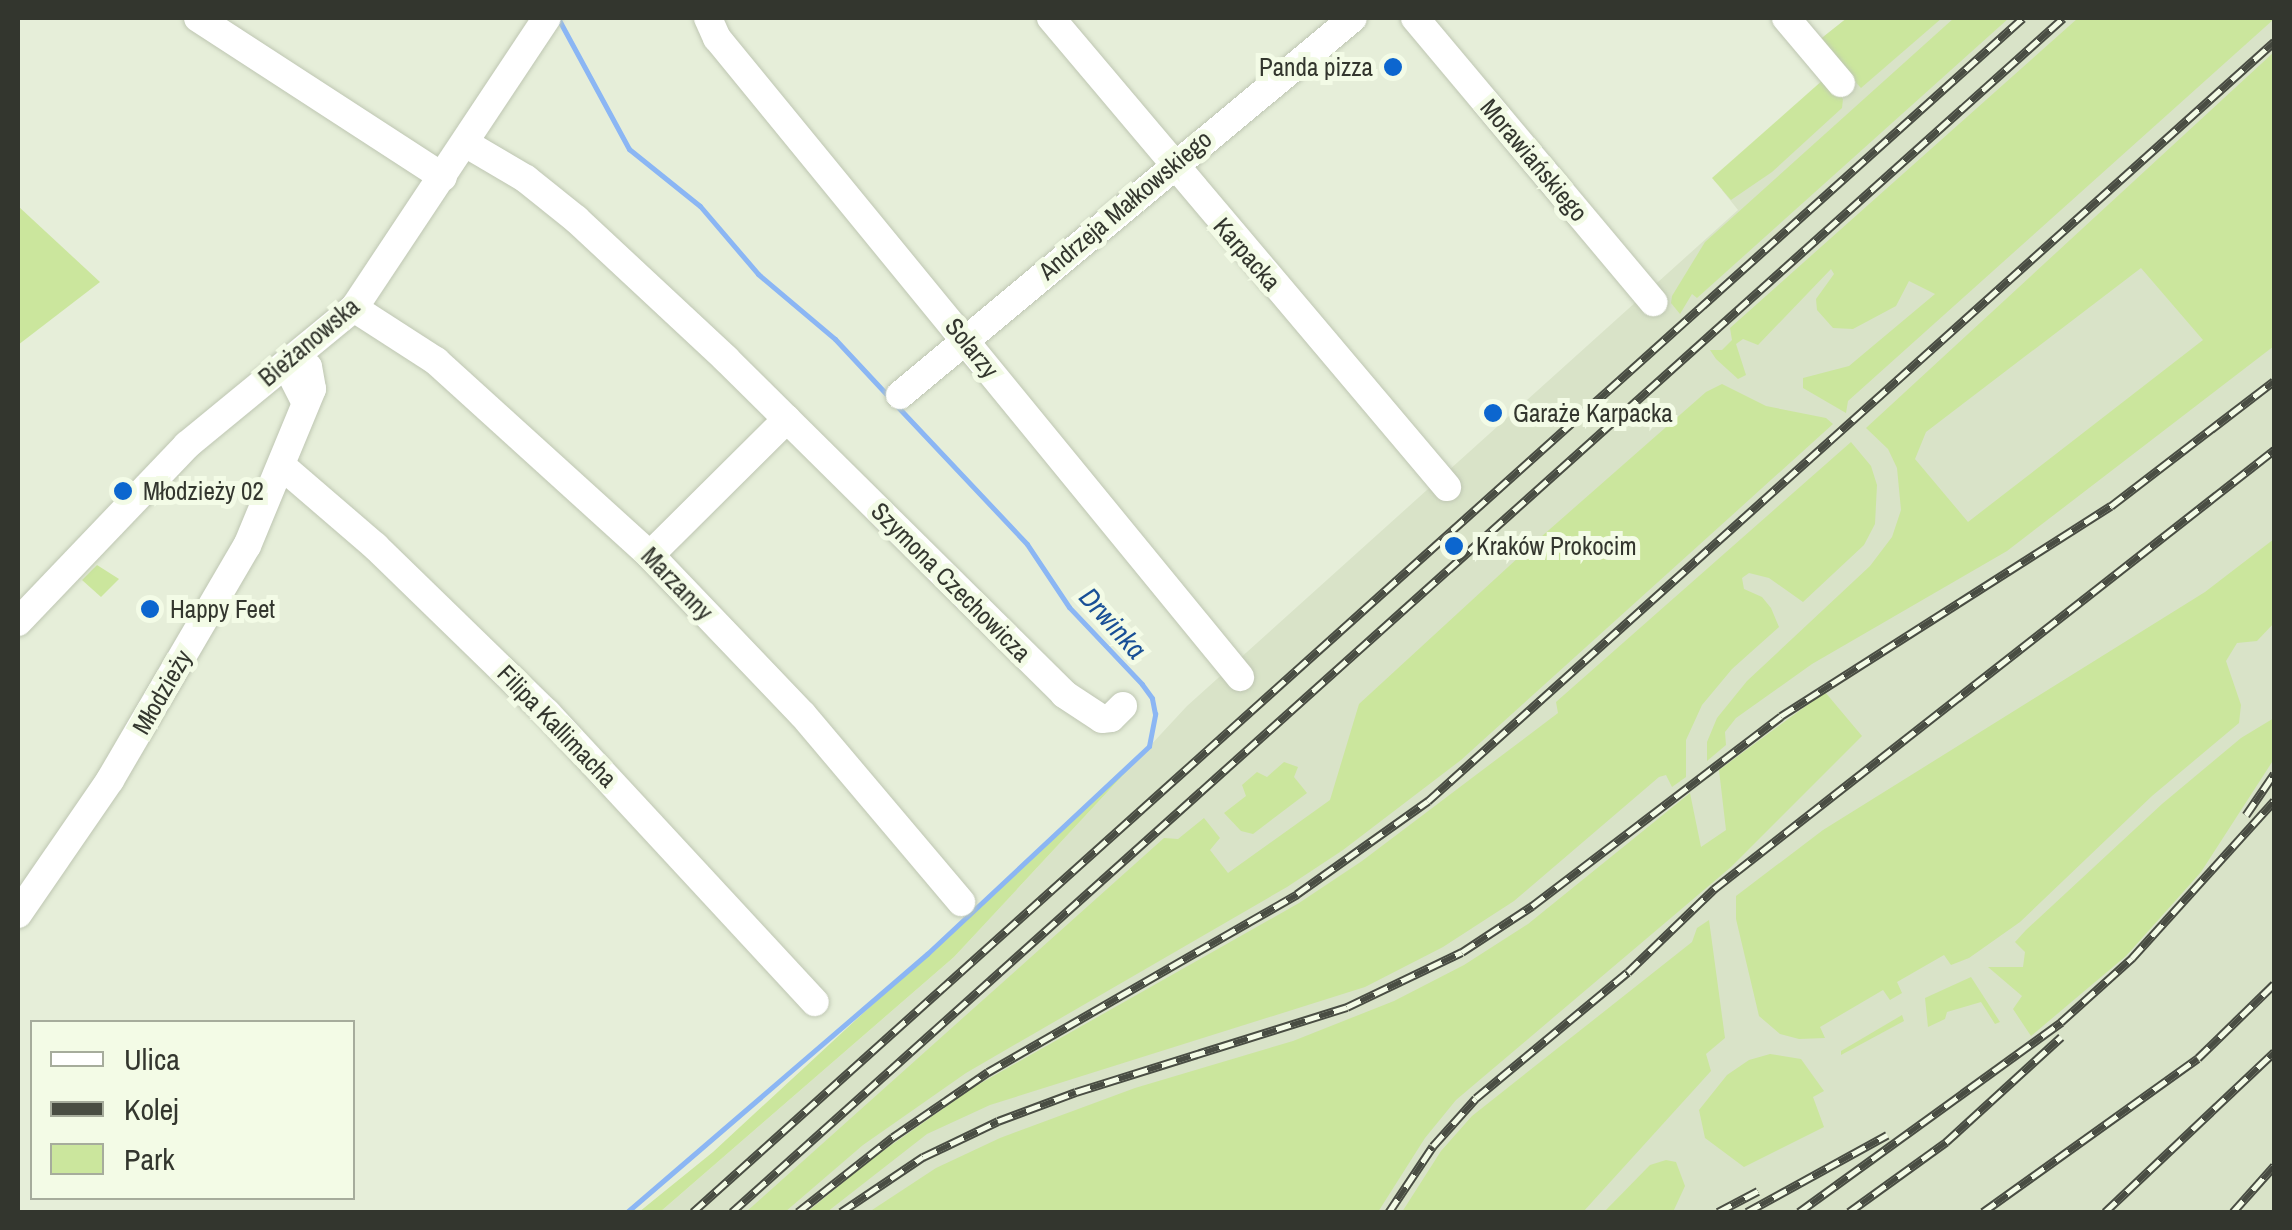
<!DOCTYPE html>
<html>
<head>
<meta charset="utf-8">
<style>
  body { margin:0 }
  #map { position:relative; width:2292px; height:1230px; overflow:hidden; background:#e6eed9; font-family:"Archivo Narrow",sans-serif }
  div>[style] { position:absolute }
  [style*='--x'] { left:calc(var(--x)*1px); top:calc(var(--y)*1px); width:calc(var(--w)*1px); rotate:calc(var(--a)*1deg) }
  .built>* { inset:0; background:#d9e3c8 }
  .green>* { inset:0; background:#cbe69d }
  .stream>* { height:5px; margin:-2.5px; padding:0 2.5px; transform-origin:2.5px; border-radius:2.5px; background:#8bb6f4 }
  .roads { filter:drop-shadow(0 0 2px #bec6b2) drop-shadow(0 0 2px #bec6b2) }
  .minor>* { height:28px; margin:-14px; padding:0 14px; transform-origin:14px; border-radius:14px; background:#fff }
  .rail>* { height:9px; margin-top:-4.5px; transform-origin:0; background:repeating-linear-gradient(90deg,#f3fbe6 0 15px,#494d43 0 30px); box-sizing:border-box; border-block:2px solid #494d43 }
  .dots>* { width:28px; height:28px; translate:-50% -50%; box-sizing:border-box; border:5px solid #f3fbe6; border-radius:50% }
  span { translate:-50% -50%; white-space:nowrap; text-align:center; line-height:1.15; -webkit-text-stroke:10px #f3fbe6; paint-order:stroke }
  .poi-label { font-size:25px; color:#33362e }
  .right { translate:-100% -50%; text-align:right }
  .left { translate:0 -50%; text-align:left }
  .street-label { font-size:25px; color:#33362e }
  .water-label { font-size:28px; color:#184f96; font-style:italic }
  .frame { position:absolute; inset:0; border:20px solid #33362e; pointer-events:none }
  .legend { position:absolute; left:30px; top:1020px; width:325px; height:180px; box-sizing:border-box; background:#f3fbe6; border:2px solid #a6ac9c; margin:0; padding:12px 18px; list-style:none; font-size:30px; color:#33362e }
  .legend li { display:flex; align-items:center; gap:20px; height:50px }
  .legend b { width:50px; border:2px solid #a6ac9c }
</style>
</head>
<body>
<div id="map">
  <div class="built">
    <div style="clip-path:polygon(1847px 18px,2274px 18px,2274px 1212px,660px 1212px,954px 957px,1187px 706px,1738px 210px,1722px 190px,1848px 78px,1818px 41px)"></div>
  </div>
  <div class="green">
    <div style="clip-path:polygon(1847px 18px,1942px 18px,1861px 88px,1818px 41px)"></div>
    <div style="clip-path:polygon(1954px 18px,2009px 18px,1697px 298px,1692px 294px,1680px 314px,1671px 303px,1672px 296px,1705px 242px)"></div>
    <div style="clip-path:polygon(2078px 18px,2274px 19px,1848px 401px,1846px 413px,1803px 388px,1803px 378px,1849px 366px,1935px 294px,1909px 281px,1896px 306px,1853px 329px,1833px 328px,1817px 310px,1816px 299px,1834px 274px,1831px 269px,1758px 345px,1743px 339px,1736px 344px,1746px 375px,1738px 379px,1716px 359px,1710px 350px,1722px 350px,1732px 340px,1730px 328px)"></div>
    <div style="clip-path:polygon(evenodd,2274px 52px,2274px 346px,2007px 551px,1812px 664px,1736px 718px,1725px 732px,1726px 745px,1707px 761px,1707px 742px,1717px 718px,1747px 681px,1870px 566px,1892px 537px,1901px 510px,1897px 468px,1888px 449px,1866px 428px,2274px 52px,2141px 268px,2203px 340px,1968px 522px,1915px 459px,1926px 432px,2141px 268px)"></div>
    <div style="clip-path:polygon(1824px 79px,1843px 99px,1842px 108px,1772px 172px,1731px 200px,1712px 178px)"></div>
    <div style="clip-path:polygon(18px 206px,100px 282px,18px 345px)"></div>
    <div style="clip-path:polygon(1722px 384px,1766px 406px,1826px 418px,1833px 424px,1461px 760px,1343px 850px,1287px 887px,966px 1073px,863px 1145px,785px 1212px,746px 1212px,1164px 838px,1178px 839px,1204px 818px,1220px 838px,1210px 850px,1228px 873px,1330px 800px,1359px 704px,1533px 544px,1706px 392px)"></div>
    <div style="clip-path:polygon(1851px 442px,1871px 466px,1877px 485px,1875px 524px,1864px 545px,1803px 602px,1769px 578px,1749px 573px,1742px 578px,1744px 589px,1762px 597px,1771px 608px,1779px 627px,1732px 669px,1702px 705px,1686px 740px,1686px 777px,1672px 787px,1666px 775px,1659px 777px,1514px 901px,1443px 947px,1365px 987px,990px 1105px,927px 1134px,827px 1212px,807px 1212px,873px 1158px,974px 1087px,1299px 903px,1362px 861px,1558px 713px,1556px 702px)"></div>
    <div style="clip-path:polygon(2274px 539px,2274px 623px,2257px 641px,2237px 643px,2226px 661px,2241px 705px,2239px 723px,2152px 796px,2020px 922px,1969px 958px,1951px 965px,1944px 955px,1897px 982px,1902px 993px,1890px 1000px,1883px 990px,1820px 1027px,1825px 1038px,1799px 1039px,1780px 1034px,1759px 1016px,1736px 919px,1736px 896px,1823px 830px,2205px 592px)"></div>
    <div style="clip-path:polygon(97px 565px,119px 579px,101px 597px,82px 580px)"></div>
    <div style="clip-path:polygon(1825px 692px,1862px 736px,1731px 867px,1456px 1100px,1425px 1138px,1378px 1212px,869px 1212px,936px 1168px,1000px 1138px,1135px 1088px,1293px 1041px,1394px 1001px,1464px 965px,1528px 924px,1690px 793px,1701px 847px,1726px 830px,1719px 770px)"></div>
    <div style="clip-path:polygon(2274px 718px,2274px 759px,2201px 872px,2126px 956px,2031px 1036px,2013px 1009px,2022px 996px,1988px 967px,2023px 967px,2025px 952px,2015px 942px,2026px 930px,2162px 804px,2241px 738px)"></div>
    <div style="clip-path:polygon(1138px 759px,954px 957px,660px 1212px,639px 1212px,713px 1152px)"></div>
    <div style="clip-path:polygon(1284px 762px,1298px 767px,1294px 777px,1307px 793px,1253px 834px,1241px 831px,1224px 813px,1246px 796px,1242px 785px,1257px 772px,1267px 777px)"></div>
    <div style="clip-path:polygon(1709px 920px,1725px 1038px,1706px 1054px,1711px 1071px,1583px 1212px,1402px 1212px,1441px 1151px,1472px 1116px,1692px 942px,1697px 928px)"></div>
    <div style="clip-path:polygon(1971px 977px,2000px 1022px,1995px 1024px,1981px 1002px,1947px 1012px,1945px 1019px,1928px 1027px,1925px 998px)"></div>
    <div style="clip-path:polygon(1902px 1015px,1904px 1021px,1841px 1055px,1841px 1051px)"></div>
    <div style="clip-path:polygon(1770px 1054px,1801px 1059px,1824px 1091px,1813px 1097px,1824px 1127px,1744px 1167px,1705px 1138px,1699px 1110px,1727px 1075px,1749px 1060px)"></div>
    <div style="clip-path:polygon(1666px 1160px,1676px 1162px,1685px 1186px,1673px 1212px,1604px 1212px,1650px 1165px)"></div>
  </div>
  <div class="stream">
    <div style="--x:559;--y:20;--w:147;--a:61.5"></div>
    <div style="--x:629;--y:149;--w:91;--a:38.8"></div>
    <div style="--x:700;--y:206;--w:89;--a:49.5"></div>
    <div style="--x:758;--y:274;--w:101;--a:40.2"></div>
    <div style="--x:835;--y:339;--w:81;--a:47"></div>
    <div style="--x:627;--y:1212;--w:396;--a:-40.7"></div>
    <div style="--x:927;--y:954;--w:304;--a:-43.1"></div>
    <div style="--x:1149;--y:746;--w:33;--a:-79"></div>
    <div style="--x:1155;--y:714;--w:16;--a:-101"></div>
    <div style="--x:1152;--y:698;--w:17;--a:-126"></div>
    <div style="--x:1142;--y:684;--w:106;--a:-133.5"></div>
    <div style="--x:1069;--y:607;--w:76;--a:-123.7"></div>
    <div style="--x:1027;--y:544;--w:190;--a:-133.3"></div>
  </div>
  <div class="roads">
    <div class="minor">
      <div style="--x:198;--y:18;--w:292;--a:33"></div>
      <div style="--x:708;--y:18;--w:22;--a:66"></div>
      <div style="--x:717;--y:38;--w:826;--a:50.7"></div>
      <div style="--x:1051;--y:18;--w:614;--a:49.82"></div>
      <div style="--x:1415;--y:18;--w:371;--a:50"></div>
      <div style="--x:1786;--y:18;--w:85;--a:49.8"></div>
      <div style="--x:465;--y:143;--w:71;--a:30.5"></div>
      <div style="--x:526;--y:179;--w:64;--a:38.7"></div>
      <div style="--x:576;--y:219;--w:205;--a:43"></div>
      <div style="--x:726;--y:359;--w:476;--a:44.7"></div>
      <div style="--x:1064;--y:694;--w:45;--a:33.3"></div>
      <div style="--x:1102;--y:719;--w:9;--a:-6"></div>
      <div style="--x:1111;--y:718;--w:17;--a:-45"></div>
      <div style="--x:354;--y:308;--w:98;--a:32.9"></div>
      <div style="--x:436;--y:361;--w:289;--a:42.2"></div>
      <div style="--x:650;--y:555;--w:221;--a:46.3"></div>
      <div style="--x:803;--y:715;--w:245;--a:49.8"></div>
      <div style="--x:900;--y:395;--w:589;--a:-39.77"></div>
      <div style="--x:282;--y:466;--w:123;--a:40.7"></div>
      <div style="--x:375;--y:546;--w:240;--a:44.2"></div>
      <div style="--x:547;--y:713;--w:394;--a:47.2"></div>
      <div style="--x:650;--y:555;--w:193;--a:-44.8"></div>
      <div style="--x:18;--y:622;--w:245;--a:-46.3"></div>
      <div style="--x:187;--y:445;--w:216;--a:-39.4"></div>
      <div style="--x:354;--y:308;--w:348;--a:-56.4"></div>
      <div style="--x:18;--y:914;--w:163;--a:-55.5"></div>
      <div style="--x:110;--y:780;--w:271;--a:-59.7"></div>
      <div style="--x:247;--y:546;--w:170;--a:-67.5"></div>
      <div style="--x:312;--y:389;--w:22;--a:-100"></div>
      <div style="--x:308;--y:367;--w:17;--a:-156"></div>
      <div style="--x:292;--y:360;--w:14;--a:94"></div>
      <div style="--x:291;--y:374;--w:29;--a:63"></div>
    </div>
  </div>
  <div class="rail">
    <div style="--x:2246;--y:815;--w:50;--a:-55.7"></div>
    <div style="--x:693;--y:1212;--w:1787;--a:-41.92"></div>
    <div style="--x:732;--y:1212;--w:1788;--a:-41.89"></div>
    <div style="--x:798;--y:1212;--w:121;--a:-38.3"></div>
    <div style="--x:893;--y:1137;--w:115;--a:-34.4"></div>
    <div style="--x:988;--y:1072;--w:357;--a:-29.9"></div>
    <div style="--x:1297;--y:894;--w:161;--a:-35.4"></div>
    <div style="--x:1428;--y:801;--w:1137;--a:-41.9"></div>
    <div style="--x:841;--y:1212;--w:99;--a:-33.9"></div>
    <div style="--x:923;--y:1157;--w:83;--a:-25.6"></div>
    <div style="--x:998;--y:1121;--w:83;--a:-20.4"></div>
    <div style="--x:1076;--y:1092;--w:284;--a:-17.4"></div>
    <div style="--x:1347;--y:1007;--w:127;--a:-25.6"></div>
    <div style="--x:1462;--y:952;--w:84;--a:-33.3"></div>
    <div style="--x:1532;--y:906;--w:313;--a:-37.3"></div>
    <div style="--x:1781;--y:716;--w:391;--a:-32.5"></div>
    <div style="--x:2111;--y:506;--w:205;--a:-37.5"></div>
    <div style="--x:1389;--y:1212;--w:79;--a:-56.3"></div>
    <div style="--x:1433;--y:1146;--w:64;--a:-48.1"></div>
    <div style="--x:1476;--y:1098;--w:197;--a:-39.7"></div>
    <div style="--x:1628;--y:972;--w:120;--a:-44"></div>
    <div style="--x:1714;--y:889;--w:712;--a:-38.09"></div>
    <div style="--x:1718;--y:1212;--w:45;--a:-27.7"></div>
    <div style="--x:1747;--y:1212;--w:160;--a:-28.8"></div>
    <div style="--x:1799;--y:1212;--w:324;--a:-35.9"></div>
    <div style="--x:2061;--y:1022;--w:96;--a:-42"></div>
    <div style="--x:2132;--y:958;--w:212;--a:-47.9"></div>
    <div style="--x:1849;--y:1212;--w:120;--a:-35.8"></div>
    <div style="--x:1946;--y:1142;--w:156;--a:-42.4"></div>
    <div style="--x:1983;--y:1212;--w:264;--a:-35.6"></div>
    <div style="--x:2198;--y:1058;--w:106;--a:-44.2"></div>
    <div style="--x:2105;--y:1212;--w:233;--a:-43.4"></div>
    <div style="--x:2233;--y:1212;--w:62;--a:-48.3"></div>
  </div>
  <div class="dots">
    <div style="left:1393px;top:67px;background:#0c66cf"></div>
    <div style="left:1493px;top:413px;background:#0c66cf"></div>
    <div style="left:123px;top:491px;background:#0c66cf"></div>
    <div style="left:1454px;top:546px;background:#0c66cf"></div>
    <div style="left:150px;top:609px;background:#0c66cf"></div>
  </div>
  <div class="poi-label">
    <span class="right" style="left:1373px;top:67px">Panda pizza</span>
    <span class="left" style="left:1513px;top:413px">Garaże Karpacka</span>
    <span class="left" style="left:143px;top:491px">Młodzieży 02</span>
    <span class="left" style="left:1476px;top:546px">Kraków Prokocim</span>
    <span class="left" style="left:170px;top:609px">Happy Feet</span>
  </div>
  <div class="street-label">
    <span style="left:1534px;top:160px;rotate:50deg">Morawiańskiego</span>
    <span style="left:1125px;top:205px;rotate:-40deg">Andrzeja Małkowskiego</span>
    <span style="left:1247px;top:254px;rotate:49deg">Karpacka</span>
    <span style="left:309px;top:342px;rotate:-40deg">Bieżanowska</span>
    <span style="left:972px;top:348px;rotate:51deg">Solarzy</span>
    <span style="left:951px;top:582px;rotate:45deg">Szymona Czechowicza</span>
    <span style="left:677px;top:584px;rotate:46deg">Marzanny</span>
    <span style="left:162px;top:692px;rotate:-60deg">Młodzieży</span>
    <span style="left:557px;top:726px;rotate:46deg">Filipa Kallimacha</span>
  </div>
  <div class="water-label">
    <span style="left:1113px;top:623px;rotate:48deg">Drwinka</span>
  </div>
  <div class="frame"></div>
  <ul class="legend">
  <li><b style="height:12px;background:#fff"></b>Ulica</li>
  <li><b style="height:12px;background:#494d43"></b>Kolej</li>
  <li><b style="height:28px;background:#cbe69d"></b>Park</li>
  </ul>
</div>
</body>
</html>
